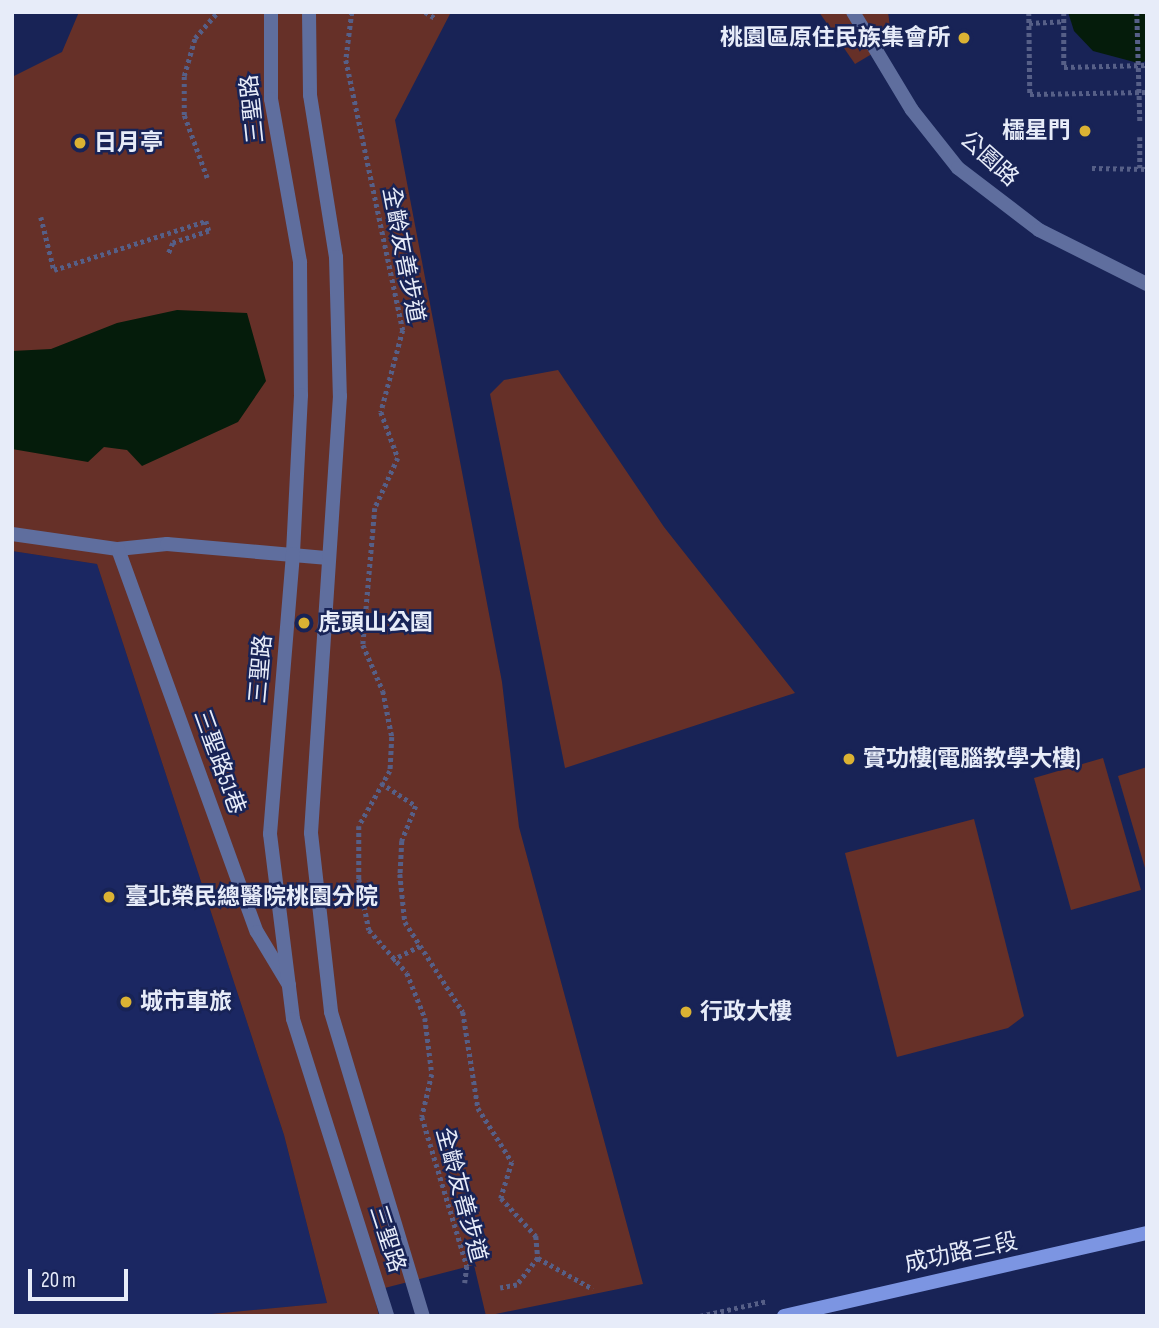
<!DOCTYPE html>
<html>
<head>
<meta charset="utf-8">
<style>
  body { margin:0 }
  #map { position:relative; width:1159px; height:1328px; overflow:hidden; background:#182356; font-family:"Sofia Sans Condensed","Noto Sans TC",sans-serif }
  div>[style] { position:absolute }
  [style*='--x'] { left:calc(var(--x)*1px); top:calc(var(--y)*1px); width:calc(var(--w)*1px); rotate:calc(var(--a)*1deg) }
  .built>* { inset:0; background:#1b2762 }
  .green>* { inset:0; background:#663028 }
  .water>* { inset:0; background:#051c0b }
  .path>* { height:4.5px; margin-top:-2.25px; transform-origin:0; background:repeating-linear-gradient(90deg,#565f87 0 3.5px,transparent 0 7px) }
  .lane>* { height:14px; margin:-7px; padding:0 7px; transform-origin:7px; border-radius:7px; background:#5f6e9e }
  .street>* { height:14px; margin:-7px; padding:0 7px; transform-origin:7px; border-radius:7px; background:#5f6e9e }
  .secondary>* { height:14px; margin:-7px; padding:0 7px; transform-origin:7px; border-radius:7px; background:#7c95e2 }
  .dots>* { width:19px; height:19px; translate:-50% -50%; box-sizing:border-box; border:4px solid #182356; border-radius:50% }
  span { translate:-50% -50%; white-space:nowrap; text-align:center; line-height:1.15; -webkit-text-stroke:5px #182356; paint-order:stroke }
  .poi-label { font-size:23px; color:#e7ecf9; font-weight:700 }
  .right { translate:-100% -50%; text-align:right }
  .left { translate:0 -50%; text-align:left }
  .street-label { font-size:23px; color:#e7ecf9 }
  .frame { position:absolute; inset:0; border:14px solid #e7ecf9; pointer-events:none }
  .scale { position:absolute; left:28px; top:1269px; width:100px; height:32px; box-sizing:border-box; border:4px solid #e7ecf9; border-top:0; padding-left:9px; font-size:21px; line-height:24px; white-space:nowrap; color:#e7ecf9; -webkit-text-stroke:5px #182356; paint-order:stroke }
</style>
</head>
<body>
<div id="map">
  <div class="built">
    <div style="clip-path:polygon(12px 551px,97px 564px,284px 1135px,327px 1303px,195px 1316px,12px 1316px)"></div>
  </div>
  <div class="green">
    <div style="clip-path:polygon(79px 12px,451px 12px,395px 120px,502px 682px,519px 827px,643px 1284px,486px 1316px,474px 1265px,373px 1291px,379px 1316px,191px 1316px,327px 1303px,284px 1135px,97px 564px,12px 551px,12px 77px,62px 52px)"></div>
    <div style="clip-path:polygon(819px 12px,888px 12px,892px 42px,855px 64px)"></div>
    <div style="clip-path:polygon(558px 370px,664px 527px,795px 693px,565px 768px,490px 394px,504px 380px)"></div>
    <div style="clip-path:polygon(1103px 758px,1141px 890px,1071px 910px,1034px 778px)"></div>
    <div style="clip-path:polygon(1147px 767px,1147px 868px,1145px 868px,1118px 776px)"></div>
    <div style="clip-path:polygon(974px 819px,1024px 1016px,1008px 1028px,897px 1057px,845px 853px)"></div>
  </div>
  <div class="water">
    <div style="clip-path:polygon(1068px 12px,1147px 12px,1147px 61px,1138px 63px,1093px 51px,1074px 31px)"></div>
    <div style="clip-path:polygon(177px 310px,247px 313px,266px 381px,238px 422px,142px 466px,127px 450px,104px 447px,88px 462px,12px 449px,12px 351px,51px 349px,117px 323px)"></div>
  </div>
  <div class="path">
    <div style="--x:352;--y:12;--w:48;--a:97.1"></div>
    <div style="--x:346;--y:60;--w:276;--a:78.1"></div>
    <div style="--x:403;--y:330;--w:85;--a:105"></div>
    <div style="--x:381;--y:412;--w:49;--a:69.7"></div>
    <div style="--x:398;--y:458;--w:55;--a:114.7"></div>
    <div style="--x:375;--y:508;--w:138;--a:95"></div>
    <div style="--x:363;--y:645;--w:50;--a:66.5"></div>
    <div style="--x:383;--y:691;--w:47;--a:78.9"></div>
    <div style="--x:392;--y:737;--w:34;--a:93"></div>
    <div style="--x:390;--y:771;--w:63;--a:119.4"></div>
    <div style="--x:359;--y:826;--w:53;--a:90"></div>
    <div style="--x:359;--y:879;--w:52;--a:78.9"></div>
    <div style="--x:369;--y:930;--w:57;--a:48.5"></div>
    <div style="--x:407;--y:973;--w:48;--a:68.2"></div>
    <div style="--x:425;--y:1018;--w:56;--a:82.9"></div>
    <div style="--x:432;--y:1074;--w:44;--a:103.1"></div>
    <div style="--x:422;--y:1117;--w:156;--a:73.2"></div>
    <div style="--x:467;--y:1266;--w:17;--a:97"></div>
    <div style="--x:425;--y:12;--w:12;--a:31"></div>
    <div style="--x:1029;--y:12;--w:82;--a:89.3"></div>
    <div style="--x:1030;--y:94;--w:117;--a:-1"></div>
    <div style="--x:1064;--y:12;--w:55;--a:90"></div>
    <div style="--x:1064;--y:67;--w:83;--a:-1.4"></div>
    <div style="--x:1137;--y:12;--w:110;--a:88.4"></div>
    <div style="--x:1029;--y:23;--w:35;--a:-3"></div>
    <div style="--x:1140;--y:137;--w:31;--a:90"></div>
    <div style="--x:1092;--y:168;--w:55;--a:1"></div>
    <div style="--x:207;--y:178;--w:67;--a:-110.1"></div>
    <div style="--x:184;--y:115;--w:39;--a:-90"></div>
    <div style="--x:184;--y:76;--w:40;--a:-74"></div>
    <div style="--x:195;--y:38;--w:35;--a:-49"></div>
    <div style="--x:41;--y:217;--w:55;--a:76.2"></div>
    <div style="--x:54;--y:270;--w:160;--a:-17.9"></div>
    <div style="--x:206;--y:221;--w:10;--a:73"></div>
    <div style="--x:209;--y:231;--w:38;--a:162"></div>
    <div style="--x:173;--y:243;--w:13;--a:113"></div>
    <div style="--x:381;--y:783;--w:42;--a:33.3"></div>
    <div style="--x:416;--y:806;--w:38;--a:112"></div>
    <div style="--x:402;--y:841;--w:33;--a:93"></div>
    <div style="--x:400;--y:874;--w:48;--a:84.1"></div>
    <div style="--x:405;--y:922;--w:107;--a:57.2"></div>
    <div style="--x:463;--y:1012;--w:97;--a:81.1"></div>
    <div style="--x:478;--y:1108;--w:64;--a:57.8"></div>
    <div style="--x:512;--y:1162;--w:38;--a:107"></div>
    <div style="--x:501;--y:1198;--w:52;--a:47.4"></div>
    <div style="--x:536;--y:1236;--w:22;--a:85"></div>
    <div style="--x:538;--y:1258;--w:34;--a:128"></div>
    <div style="--x:517;--y:1285;--w:17;--a:170"></div>
    <div style="--x:392;--y:960;--w:31;--a:-27"></div>
    <div style="--x:538;--y:1258;--w:63;--a:29.4"></div>
    <div style="--x:700;--y:1316;--w:69;--a:-12.6"></div>
  </div>
  <div class="lane">
    <div style="--x:12;--y:534;--w:107;--a:8.1"></div>
    <div style="--x:118;--y:549;--w:49;--a:-5.8"></div>
    <div style="--x:167;--y:544;--w:162;--a:5"></div>
    <div style="--x:118;--y:549;--w:407;--a:70.1"></div>
    <div style="--x:257;--y:932;--w:62;--a:58.9"></div>
  </div>
  <div class="street">
    <div style="--x:271;--y:12;--w:87;--a:90"></div>
    <div style="--x:271;--y:99;--w:166;--a:79.9"></div>
    <div style="--x:300;--y:262;--w:133;--a:89.6"></div>
    <div style="--x:301;--y:395;--w:159;--a:92.9"></div>
    <div style="--x:293;--y:554;--w:281;--a:94.7"></div>
    <div style="--x:270;--y:834;--w:186;--a:82.9"></div>
    <div style="--x:293;--y:1019;--w:312;--a:72.4"></div>
    <div style="--x:309;--y:12;--w:83;--a:89.3"></div>
    <div style="--x:310;--y:95;--w:164;--a:80.9"></div>
    <div style="--x:336;--y:257;--w:139;--a:88.4"></div>
    <div style="--x:340;--y:396;--w:438;--a:93.8"></div>
    <div style="--x:311;--y:833;--w:180;--a:83.6"></div>
    <div style="--x:331;--y:1012;--w:318;--a:73.2"></div>
    <div style="--x:853;--y:12;--w:114;--a:59"></div>
    <div style="--x:912;--y:110;--w:74;--a:51.6"></div>
    <div style="--x:958;--y:168;--w:102;--a:37.4"></div>
    <div style="--x:1039;--y:230;--w:121;--a:26.6"></div>
  </div>
  <div class="secondary">
    <div style="--x:784;--y:1316;--w:372;--a:-12.9"></div>
  </div>
  <div class="dots">
    <div style="left:964px;top:38px;background:#dbb233"></div>
    <div style="left:1085px;top:131px;background:#dbb233"></div>
    <div style="left:80px;top:143px;background:#dbb233"></div>
    <div style="left:304px;top:623px;background:#dbb233"></div>
    <div style="left:849px;top:759px;background:#dbb233"></div>
    <div style="left:109px;top:897px;background:#dbb233"></div>
    <div style="left:126px;top:1002px;background:#dbb233"></div>
    <div style="left:686px;top:1012px;background:#dbb233"></div>
  </div>
  <div class="poi-label">
    <span class="right" style="left:950px;top:38px">桃園區原住民族集會所</span>
    <span class="right" style="left:1071px;top:131px">櫺星門</span>
    <span class="left" style="left:94px;top:143px">日月亭</span>
    <span class="left" style="left:318px;top:623px">虎頭山公園</span>
    <span class="left" style="left:863px;top:759px">實功樓(電腦教學大樓)</span>
    <span class="left" style="left:125px;top:897px">臺北榮民總醫院桃園分院</span>
    <span class="left" style="left:140px;top:1002px">城市車旅</span>
    <span class="left" style="left:700px;top:1012px">行政大樓</span>
  </div>
  <div class="street-label">
    <span style="left:253px;top:109px;rotate:-96deg">三聖路</span>
    <span style="left:989px;top:159px;rotate:42deg">公園路</span>
    <span style="left:403px;top:255px;rotate:79deg">全齡友善步道</span>
    <span style="left:261px;top:669px;rotate:-85deg">三聖路</span>
    <span style="left:219px;top:762px;rotate:70deg">三聖路51巷</span>
    <span style="left:461px;top:1195px;rotate:75deg">全齡友善步道</span>
    <span style="left:387px;top:1239px;rotate:72deg">三聖路</span>
    <span style="left:961px;top:1253px;rotate:-12deg">成功路三段</span>
  </div>
  <div class="frame"></div>
  <div class="scale">20 m</div>
</div>
</body>
</html>
